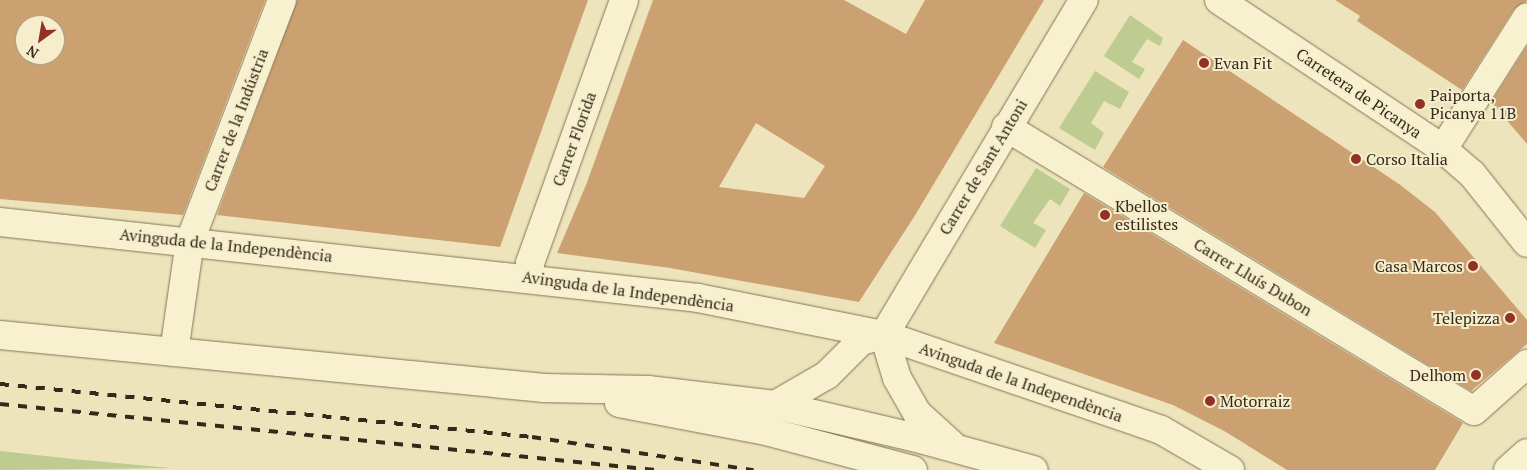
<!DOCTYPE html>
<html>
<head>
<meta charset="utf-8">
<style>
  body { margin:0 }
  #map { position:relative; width:1527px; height:470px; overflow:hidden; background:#ede4bc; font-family:"PT Serif",serif }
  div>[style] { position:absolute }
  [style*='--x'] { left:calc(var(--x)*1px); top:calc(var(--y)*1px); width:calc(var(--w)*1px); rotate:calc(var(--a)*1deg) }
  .green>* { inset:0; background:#becb91 }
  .building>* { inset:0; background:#cca172 }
  .roads { filter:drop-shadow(0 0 1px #857456) drop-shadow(0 0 1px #857456) }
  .minor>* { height:28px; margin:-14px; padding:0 14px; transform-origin:14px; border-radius:14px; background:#f8f1cf }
  .tertiary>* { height:28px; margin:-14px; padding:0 14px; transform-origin:14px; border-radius:14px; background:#f8f1cf }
  .rail>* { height:4px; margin-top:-2px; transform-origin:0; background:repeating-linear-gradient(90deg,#342a1b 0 9px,transparent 0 18px) }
  .dots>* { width:14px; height:14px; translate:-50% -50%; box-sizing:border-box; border:2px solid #f5edcc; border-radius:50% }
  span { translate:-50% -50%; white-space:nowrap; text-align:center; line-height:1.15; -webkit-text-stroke:4px #f5edcc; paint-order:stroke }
  .poi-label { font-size:16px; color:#342a1b }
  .left { translate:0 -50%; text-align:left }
  .right { translate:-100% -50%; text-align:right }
  .street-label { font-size:16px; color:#342a1b }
  .north { position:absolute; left:15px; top:15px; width:50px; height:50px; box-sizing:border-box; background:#f5edcc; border:1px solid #a89f85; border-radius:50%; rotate:212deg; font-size:14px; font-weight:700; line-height:20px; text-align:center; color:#342a1b }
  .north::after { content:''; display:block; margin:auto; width:18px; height:22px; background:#933126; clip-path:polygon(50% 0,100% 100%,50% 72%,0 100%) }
</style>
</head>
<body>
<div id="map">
  <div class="green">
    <div style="clip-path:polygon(1130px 15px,1163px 38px,1160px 46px,1147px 39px,1132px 62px,1145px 69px,1139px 79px,1104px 56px)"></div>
    <div style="clip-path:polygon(1095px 71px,1129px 92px,1120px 109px,1104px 101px,1091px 123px,1104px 133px,1095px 150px,1059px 128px)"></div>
    <div style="clip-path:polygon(1036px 168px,1070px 189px,1060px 206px,1050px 199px,1033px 223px,1046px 230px,1035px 248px,1000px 226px)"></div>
    <div style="clip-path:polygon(0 451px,73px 459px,171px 468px,0 470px)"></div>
  </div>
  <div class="building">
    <div style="clip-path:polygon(evenodd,0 0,265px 0,183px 215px,0 199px,0 0,25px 25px,55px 25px,55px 55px,25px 55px,25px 25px)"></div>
    <div style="clip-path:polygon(297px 0,588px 0,500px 247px,217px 215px)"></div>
    <div style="clip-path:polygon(evenodd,653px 0,844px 0,906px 34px,925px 0,1044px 0,914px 217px,859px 302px,670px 268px,557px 253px,586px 185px,653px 0,756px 123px,825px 166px,804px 198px,719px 187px,756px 123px)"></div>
    <div style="clip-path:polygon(1335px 0,1527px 0,1527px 1px,1514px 9px,1462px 90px,1357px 21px,1360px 16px)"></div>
    <div style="clip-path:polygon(1183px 40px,1399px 184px,1435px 212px,1527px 320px,1527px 344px,1471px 391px,1103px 167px)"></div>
    <div style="clip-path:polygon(1527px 46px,1527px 144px,1491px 102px)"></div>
    <div style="clip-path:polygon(1084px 193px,1463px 423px,1435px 470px,1287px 470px,1226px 432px,1173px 405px,994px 343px)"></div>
  </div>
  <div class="roads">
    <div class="minor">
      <div style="--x:1006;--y:127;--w:547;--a:31.25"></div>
      <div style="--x:1474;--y:411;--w:71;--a:-41.6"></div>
      <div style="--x:1443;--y:149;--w:156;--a:-57.5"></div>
      <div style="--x:884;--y:335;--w:293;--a:18.9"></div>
      <div style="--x:1161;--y:430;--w:80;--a:30.1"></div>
      <div style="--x:174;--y:352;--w:112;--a:-81.8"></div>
      <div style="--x:190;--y:241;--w:258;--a:-69.1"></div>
    </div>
    <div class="tertiary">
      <div style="--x:1219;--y:0;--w:269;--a:33.6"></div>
      <div style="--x:1443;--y:149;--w:38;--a:41"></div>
      <div style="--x:1472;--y:174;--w:88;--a:51.4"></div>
      <div style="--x:0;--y:222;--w:702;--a:6.21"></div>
      <div style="--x:698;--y:298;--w:190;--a:11.3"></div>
      <div style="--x:529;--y:278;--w:15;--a:-86"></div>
      <div style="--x:530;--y:263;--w:279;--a:-70.3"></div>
      <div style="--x:0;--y:335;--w:547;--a:5.56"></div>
      <div style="--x:544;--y:388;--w:104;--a:1.1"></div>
      <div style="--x:648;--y:390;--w:128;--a:6.7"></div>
      <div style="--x:775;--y:405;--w:142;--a:13.1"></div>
      <div style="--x:913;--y:437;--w:125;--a:15.3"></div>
      <div style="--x:884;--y:335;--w:390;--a:-59.2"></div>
      <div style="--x:884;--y:335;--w:45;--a:73.2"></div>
      <div style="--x:897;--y:378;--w:40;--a:60.3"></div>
      <div style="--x:917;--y:413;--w:47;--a:42.4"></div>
      <div style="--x:619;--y:403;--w:150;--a:10.8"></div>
      <div style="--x:766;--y:431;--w:152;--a:14.9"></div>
      <div style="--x:775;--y:405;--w:60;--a:-30"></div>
      <div style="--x:827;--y:375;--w:48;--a:-45"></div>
      <div style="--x:861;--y:341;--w:24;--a:-15"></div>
      <div style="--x:1508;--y:470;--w:25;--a:-42"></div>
    </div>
  </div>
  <div class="rail">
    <div style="--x:0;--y:384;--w:535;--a:5.69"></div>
    <div style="--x:532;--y:437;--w:224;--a:8.5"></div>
    <div style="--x:0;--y:404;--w:659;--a:5.75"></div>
  </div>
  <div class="dots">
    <div style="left:1204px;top:63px;background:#933126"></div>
    <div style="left:1420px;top:104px;background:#933126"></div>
    <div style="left:1356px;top:159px;background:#933126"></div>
    <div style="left:1105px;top:215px;background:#933126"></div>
    <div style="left:1473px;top:266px;background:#933126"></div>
    <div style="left:1510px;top:318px;background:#933126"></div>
    <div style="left:1476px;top:375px;background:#933126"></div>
    <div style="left:1210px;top:401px;background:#933126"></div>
  </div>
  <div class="poi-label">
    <span class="left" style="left:1214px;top:63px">Evan Fit</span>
    <span class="left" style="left:1430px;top:104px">Paiporta,<br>Picanya 11B</span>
    <span class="left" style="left:1366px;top:159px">Corso Italia</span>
    <span class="left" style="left:1115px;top:215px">Kbellos<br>estilistes</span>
    <span class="right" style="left:1463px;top:266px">Casa Marcos</span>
    <span class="right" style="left:1500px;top:318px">Telepizza</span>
    <span class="right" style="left:1466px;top:375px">Delhom</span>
    <span class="left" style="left:1220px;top:401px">Motorraiz</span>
  </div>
  <div class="street-label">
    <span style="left:1359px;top:93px;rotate:34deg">Carretera de Picanya</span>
    <span style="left:236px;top:120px;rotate:-69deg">Carrer de la Indústria</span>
    <span style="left:574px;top:139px;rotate:-70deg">Carrer Florida</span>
    <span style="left:983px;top:167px;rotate:-59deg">Carrer de Sant Antoni</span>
    <span style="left:226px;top:245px;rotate:6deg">Avinguda de la Independència</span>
    <span style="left:1253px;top:277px;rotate:31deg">Carrer Lluís Dubon</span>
    <span style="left:628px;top:291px;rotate:8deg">Avinguda de la Independència</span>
    <span style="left:1021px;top:382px;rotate:19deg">Avinguda de la Independència</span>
  </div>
  <div class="north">N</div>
</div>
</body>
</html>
